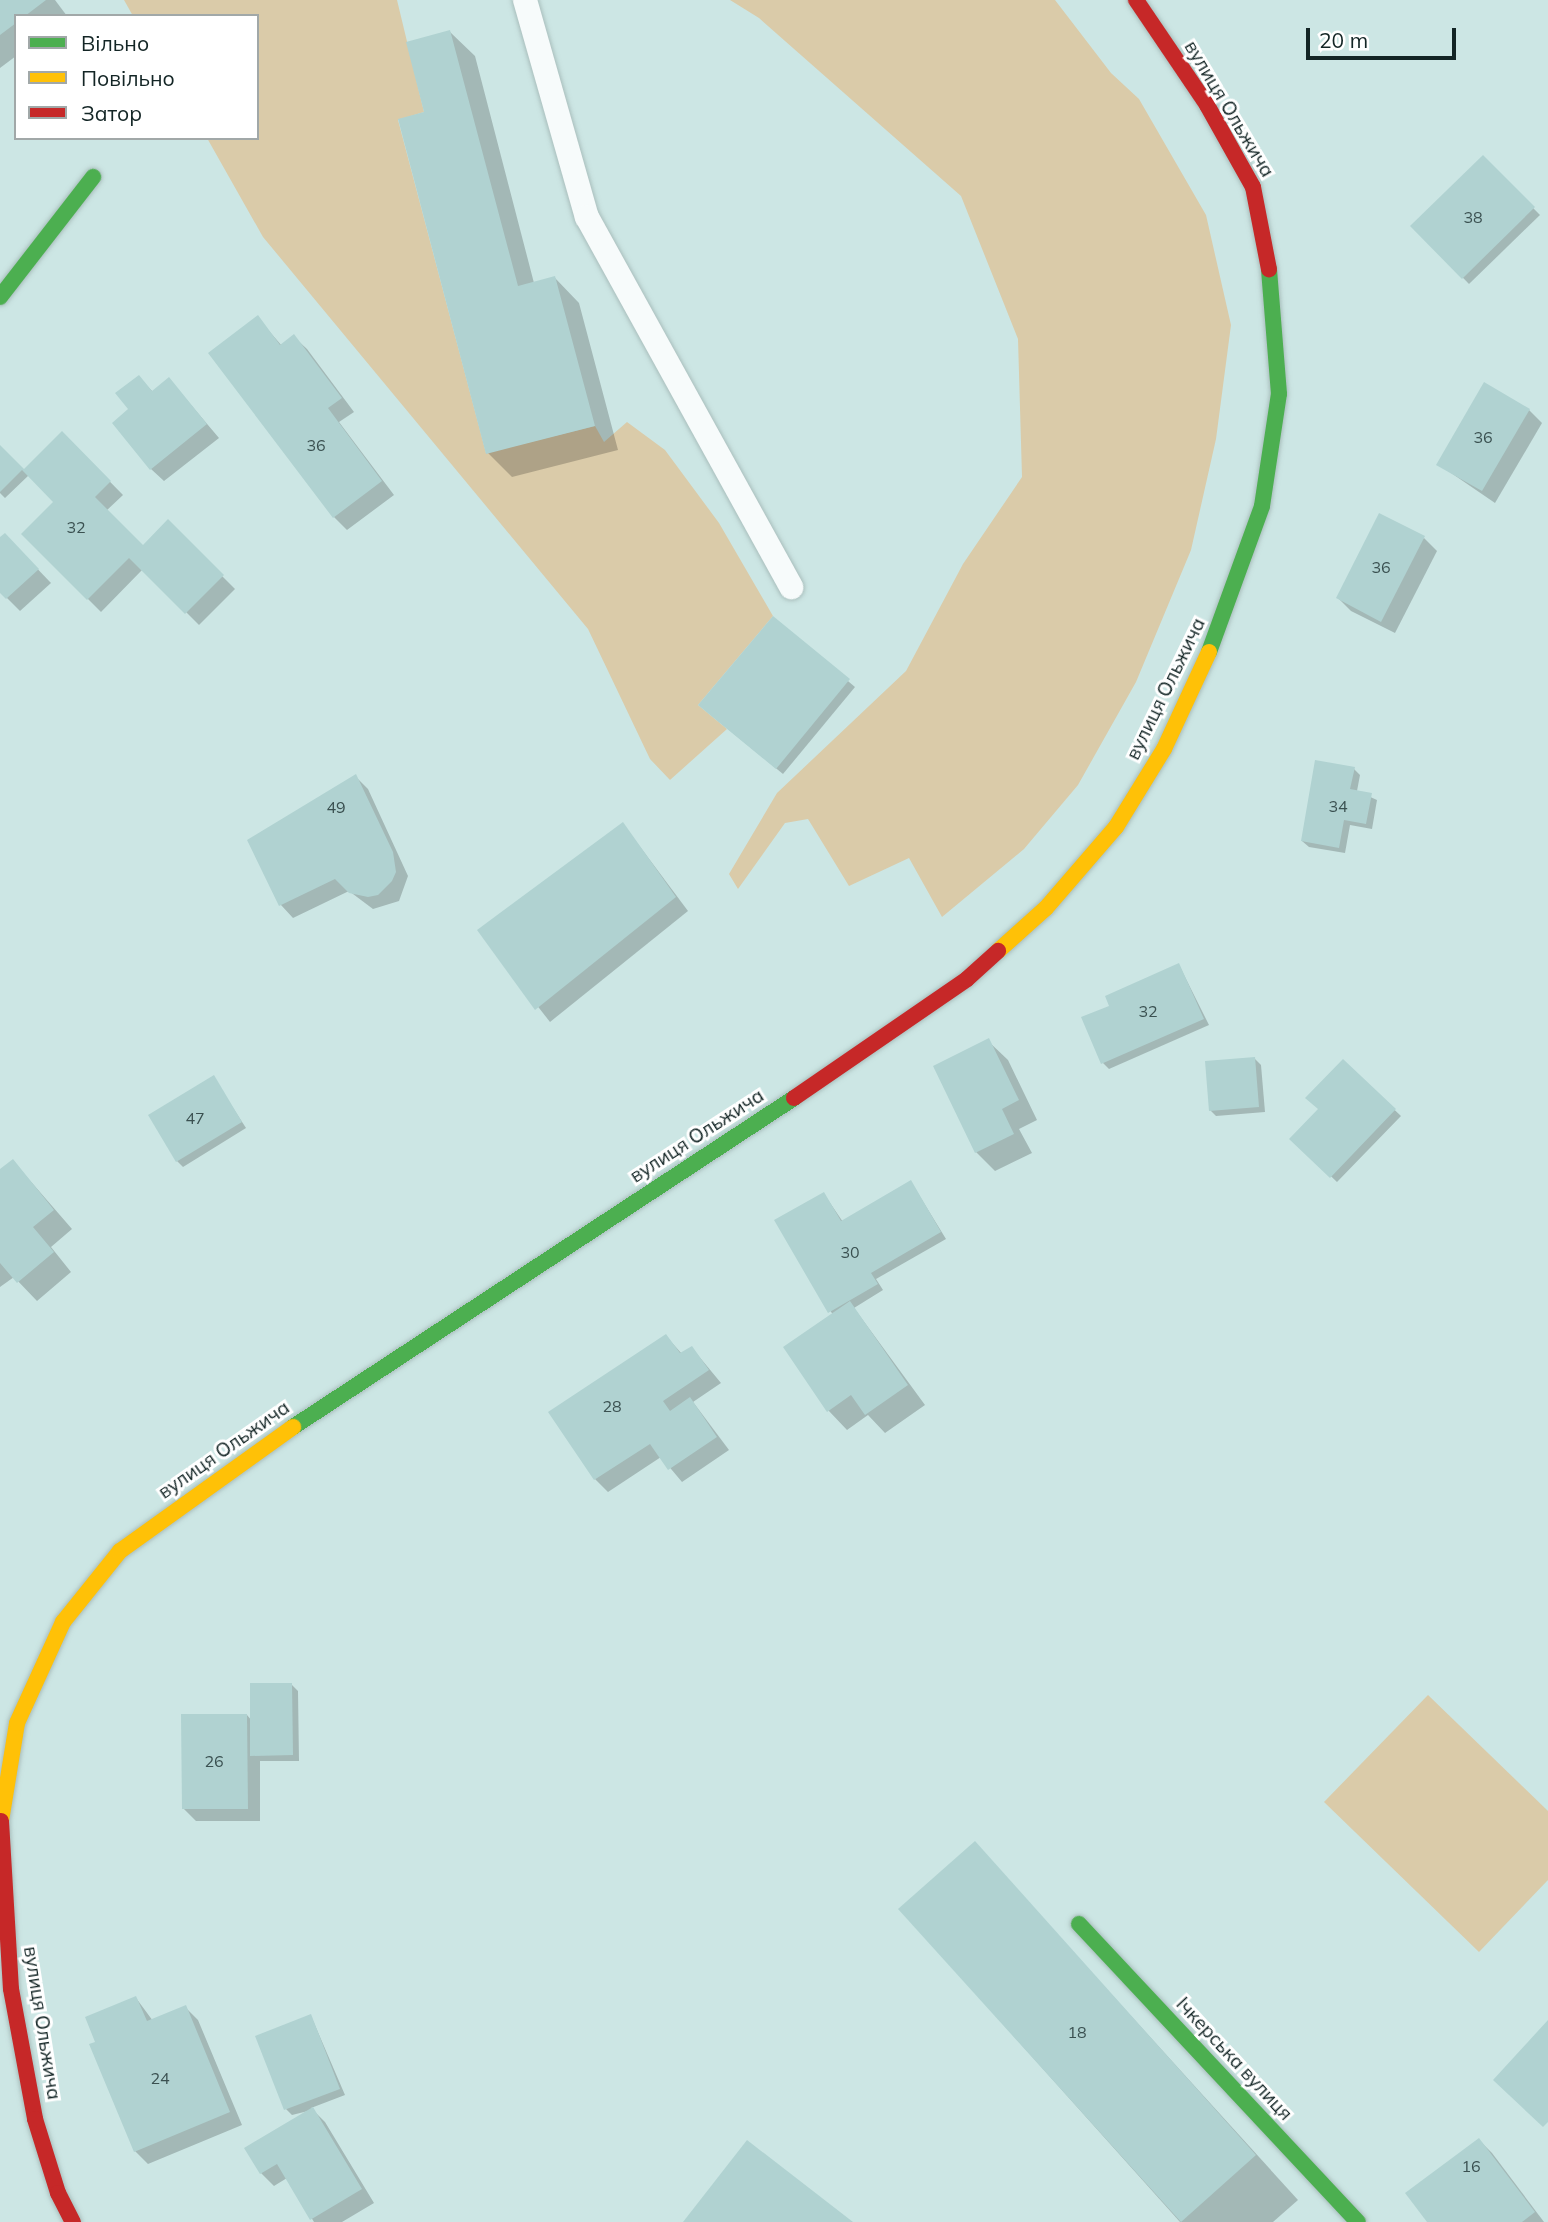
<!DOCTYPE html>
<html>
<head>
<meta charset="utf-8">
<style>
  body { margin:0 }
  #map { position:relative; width:1548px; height:2222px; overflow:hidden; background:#cce6e4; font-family:Mulish,sans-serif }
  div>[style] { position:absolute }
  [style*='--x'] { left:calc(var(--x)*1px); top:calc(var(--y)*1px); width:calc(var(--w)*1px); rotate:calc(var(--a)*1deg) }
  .green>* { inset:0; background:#dacba9 }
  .shadow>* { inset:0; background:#0003 }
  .building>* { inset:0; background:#b0d2d1 }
  .roads { filter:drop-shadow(0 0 2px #a9bebc) drop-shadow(0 0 2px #a9bebc) }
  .lane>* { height:24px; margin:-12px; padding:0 12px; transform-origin:12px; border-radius:12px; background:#f7fbfb }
  .fast>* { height:16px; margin:-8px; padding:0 8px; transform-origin:8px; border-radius:8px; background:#4caf50 }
  .slow>* { height:16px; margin:-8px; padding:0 8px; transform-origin:8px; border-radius:8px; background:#ffc107 }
  .jam>* { height:16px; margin:-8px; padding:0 8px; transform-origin:8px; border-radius:8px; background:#c62828 }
  span { translate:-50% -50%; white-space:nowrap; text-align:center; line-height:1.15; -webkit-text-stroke:6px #fff; paint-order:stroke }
  .number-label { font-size:16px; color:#3a5050 }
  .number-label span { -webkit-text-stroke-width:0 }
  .street-label { font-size:19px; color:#132525 }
  .legend { position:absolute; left:14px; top:14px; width:245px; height:126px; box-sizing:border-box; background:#fff; border:2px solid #a1a8a8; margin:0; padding:9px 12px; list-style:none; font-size:21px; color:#132525 }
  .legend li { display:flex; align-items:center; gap:14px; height:35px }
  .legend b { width:35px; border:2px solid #a1a8a8 }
  .scale { position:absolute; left:1306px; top:28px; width:150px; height:32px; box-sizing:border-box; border:4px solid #132525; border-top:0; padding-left:9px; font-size:21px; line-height:24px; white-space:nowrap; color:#132525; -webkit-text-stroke:5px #fff; paint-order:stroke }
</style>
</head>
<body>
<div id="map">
  <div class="green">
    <div style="clip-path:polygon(124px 0,397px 0,424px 112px,398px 120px,486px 453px,595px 426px,604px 442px,627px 422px,665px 450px,719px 523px,773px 616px,698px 705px,727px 729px,670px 780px,650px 759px,588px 629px,263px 237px,207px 138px,257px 138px,257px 16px,133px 16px)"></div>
    <div style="clip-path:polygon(730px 0,1055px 0,1111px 73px,1139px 99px,1206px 215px,1231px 325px,1216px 439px,1191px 550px,1136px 682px,1078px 785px,1024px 849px,942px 917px,909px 858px,849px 886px,808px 819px,785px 823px,738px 889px,729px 874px,777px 793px,906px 671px,963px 564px,1022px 477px,1018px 339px,961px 196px,759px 18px)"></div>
    <div style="clip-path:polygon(1428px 1695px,1548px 1811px,1548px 1880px,1479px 1952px,1324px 1802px)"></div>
  </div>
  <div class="shadow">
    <div style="clip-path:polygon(0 0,55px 0,67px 16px,16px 16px,16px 56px,0 68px)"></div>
    <div style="clip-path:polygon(450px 32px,475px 56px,534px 283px,555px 278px,579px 303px,618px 450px,512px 477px,488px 453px,426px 113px)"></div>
    <div style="clip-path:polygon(1483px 157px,1540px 215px,1469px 284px,1413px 226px)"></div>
    <div style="clip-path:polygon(257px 317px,282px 346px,294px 337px,307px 349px,354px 412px,339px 422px,394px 495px,347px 530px,334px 517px)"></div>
    <div style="clip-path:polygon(139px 377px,153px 392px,169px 379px,219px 438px,164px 481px,151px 469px,130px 410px)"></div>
    <div style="clip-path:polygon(1529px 410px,1542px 423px,1495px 503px,1438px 464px)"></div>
    <div style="clip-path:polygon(62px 433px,123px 495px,106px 511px,143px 548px,168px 522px,235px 589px,199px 625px,143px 569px,101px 612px,23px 534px,55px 502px,29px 475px,5px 498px,0 493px,0 447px,26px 473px)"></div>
    <div style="clip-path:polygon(5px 535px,51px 583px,20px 611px,0 591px,0 540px)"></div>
    <div style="clip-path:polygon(1424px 538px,1437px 551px,1395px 633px,1351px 611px,1338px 598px)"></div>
    <div style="clip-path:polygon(773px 618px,855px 687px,783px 774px,706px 711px)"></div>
    <div style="clip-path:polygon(1354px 769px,1360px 775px,1357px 791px,1377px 800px,1372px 829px,1350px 825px,1345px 853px,1309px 847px,1302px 841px)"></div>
    <div style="clip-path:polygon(355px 776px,368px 789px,408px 876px,399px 901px,373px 909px,349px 891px,293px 918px,281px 905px,250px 841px)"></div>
    <div style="clip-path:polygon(623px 824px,688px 911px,550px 1022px,479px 931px)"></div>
    <div style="clip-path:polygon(1179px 965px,1209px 1025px,1109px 1069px,1103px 1063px,1111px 1006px)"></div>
    <div style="clip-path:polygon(988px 1041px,1008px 1060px,1037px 1120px,1019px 1129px,1032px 1153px,995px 1171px,976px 1152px)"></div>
    <div style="clip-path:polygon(1255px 1059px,1261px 1065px,1265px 1112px,1216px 1116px,1210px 1110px)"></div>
    <div style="clip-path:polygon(1343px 1061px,1401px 1116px,1337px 1182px,1292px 1139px,1320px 1110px)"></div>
    <div style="clip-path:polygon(213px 1077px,246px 1128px,183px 1167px,177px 1161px)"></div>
    <div style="clip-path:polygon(13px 1161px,72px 1229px,51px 1247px,71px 1272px,37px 1301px,14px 1277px,0 1287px,0 1171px)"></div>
    <div style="clip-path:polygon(911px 1182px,946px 1239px,876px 1279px,883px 1290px,854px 1308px,925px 1405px,885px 1433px,868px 1415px,847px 1430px,828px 1410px,833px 1315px,777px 1221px,824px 1194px,843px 1222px)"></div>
    <div style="clip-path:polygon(666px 1336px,682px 1354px,692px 1348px,721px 1383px,693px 1402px,729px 1450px,682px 1482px,661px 1457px,608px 1492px,595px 1479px)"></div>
    <div style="clip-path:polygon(292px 1685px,298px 1691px,299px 1761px,260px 1761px,260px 1821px,196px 1821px,183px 1808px,247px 1715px,252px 1721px)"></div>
    <div style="clip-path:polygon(974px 1843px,1298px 2200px,1273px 2222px,1180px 2222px,900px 1909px)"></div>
    <div style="clip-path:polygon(136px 1998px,153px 2021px,185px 2007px,198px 2020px,242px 2125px,148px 2164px,135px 2151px)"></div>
    <div style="clip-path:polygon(311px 2016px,345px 2095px,311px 2108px,325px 2122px,374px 2203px,342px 2222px,314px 2222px,287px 2178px,274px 2186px,261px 2173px,312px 2110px,292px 2115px,286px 2109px)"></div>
    <div style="clip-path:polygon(1479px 2140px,1492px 2153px,1544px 2222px,1429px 2222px)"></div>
  </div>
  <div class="building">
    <div style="clip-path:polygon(0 0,46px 0,25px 16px,16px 16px,16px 23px,0 35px)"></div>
    <div style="clip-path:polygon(450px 30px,518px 286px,555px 276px,595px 426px,486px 454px,398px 119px,424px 112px,406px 42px)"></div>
    <div style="clip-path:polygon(1483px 155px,1535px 207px,1462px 279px,1410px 226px)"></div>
    <div style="clip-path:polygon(258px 315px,280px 345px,294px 334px,342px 398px,328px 408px,382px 481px,333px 518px,208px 353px)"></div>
    <div style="clip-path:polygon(139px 375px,152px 391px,169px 377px,207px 424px,150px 470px,112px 423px,128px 409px,115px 393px)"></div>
    <div style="clip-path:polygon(1484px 382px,1530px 409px,1482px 491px,1436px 465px)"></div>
    <div style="clip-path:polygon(62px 431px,111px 481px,95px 497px,143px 545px,168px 519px,224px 575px,185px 614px,129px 558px,87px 600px,21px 534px,53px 502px,22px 470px,0 492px,0 445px,24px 469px)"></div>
    <div style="clip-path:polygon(1379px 513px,1425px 536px,1381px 622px,1336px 598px)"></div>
    <div style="clip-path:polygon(5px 533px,39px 569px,6px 599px,0 593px,0 537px)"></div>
    <div style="clip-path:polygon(773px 616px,850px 679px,776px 769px,698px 705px)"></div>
    <div style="clip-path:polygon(1315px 760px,1355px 767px,1350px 789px,1372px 793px,1366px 824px,1344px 820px,1339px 848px,1301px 841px)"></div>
    <div style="clip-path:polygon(356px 774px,393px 852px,396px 872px,392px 881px,378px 895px,368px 897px,349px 893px,335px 879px,279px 906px,247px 840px)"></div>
    <div style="clip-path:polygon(623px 822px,676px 897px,535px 1010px,477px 930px)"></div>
    <div style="clip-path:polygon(1179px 963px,1204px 1019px,1101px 1064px,1081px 1017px,1109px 1006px,1105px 996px)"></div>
    <div style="clip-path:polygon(989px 1038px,1019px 1100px,1002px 1109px,1014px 1134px,975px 1153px,933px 1066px)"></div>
    <div style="clip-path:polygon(1255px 1057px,1259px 1107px,1209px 1111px,1205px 1061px)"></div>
    <div style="clip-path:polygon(1343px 1059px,1396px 1109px,1330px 1178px,1289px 1139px,1318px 1109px,1305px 1098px)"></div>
    <div style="clip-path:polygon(214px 1075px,242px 1122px,176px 1162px,148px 1115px)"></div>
    <div style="clip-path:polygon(13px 1159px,54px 1210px,33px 1227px,54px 1252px,17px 1283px,0 1263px,0 1169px)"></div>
    <div style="clip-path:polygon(911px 1180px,941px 1232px,871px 1273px,878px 1284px,828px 1313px,774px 1220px,824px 1192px,841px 1221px)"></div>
    <div style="clip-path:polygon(850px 1301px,908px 1385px,865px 1415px,851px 1395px,827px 1412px,783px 1347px)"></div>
    <div style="clip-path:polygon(666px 1334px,680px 1353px,692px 1346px,709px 1370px,663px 1401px,670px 1411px,690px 1397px,717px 1437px,668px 1470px,650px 1444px,594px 1480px,548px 1412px)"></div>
    <div style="clip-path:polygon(250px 1683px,292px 1683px,293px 1755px,250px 1756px)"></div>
    <div style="clip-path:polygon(181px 1714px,247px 1714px,248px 1809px,182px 1809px)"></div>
    <div style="clip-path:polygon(975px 1841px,1256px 2155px,1181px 2222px,898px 1909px)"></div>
    <div style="clip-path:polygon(136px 1996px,147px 2021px,186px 2005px,230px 2112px,134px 2152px,89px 2044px,95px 2042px,85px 2017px)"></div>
    <div style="clip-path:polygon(311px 2014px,340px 2089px,284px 2110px,255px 2036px)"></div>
    <div style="clip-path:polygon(1548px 2020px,1548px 2122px,1543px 2127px,1493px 2080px)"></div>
    <div style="clip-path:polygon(313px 2107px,362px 2189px,310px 2220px,277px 2164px,260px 2174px,244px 2148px)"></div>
    <div style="clip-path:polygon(1479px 2138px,1535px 2212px,1522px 2222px,1427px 2222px,1405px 2193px)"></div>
    <div style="clip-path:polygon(747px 2140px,853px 2222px,683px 2222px)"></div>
  </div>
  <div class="roads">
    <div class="lane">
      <div style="--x:525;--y:0;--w:226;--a:74.1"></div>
      <div style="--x:587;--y:217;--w:423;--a:61.1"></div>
    </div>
    <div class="fast">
      <div style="--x:0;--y:297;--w:152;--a:-52.2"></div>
      <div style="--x:1209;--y:652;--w:155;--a:-70"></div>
      <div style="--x:1262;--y:506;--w:113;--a:-81.4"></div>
      <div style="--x:1279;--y:394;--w:125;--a:-94.6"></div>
      <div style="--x:293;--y:1427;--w:599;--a:-33.29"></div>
      <div style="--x:1079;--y:1924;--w:408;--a:46.9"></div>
    </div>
    <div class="slow">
      <div style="--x:998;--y:951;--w:64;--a:-41.9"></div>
      <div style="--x:1046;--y:908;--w:107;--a:-49.2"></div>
      <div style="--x:1116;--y:827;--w:92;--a:-58.4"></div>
      <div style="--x:1164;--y:749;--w:107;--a:-65.1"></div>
      <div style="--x:1;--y:1821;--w:99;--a:-80.7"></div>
      <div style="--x:17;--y:1723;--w:111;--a:-65.5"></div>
      <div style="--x:63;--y:1622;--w:91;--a:-51.2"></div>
      <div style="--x:120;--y:1551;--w:213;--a:-35.6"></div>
    </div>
    <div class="jam">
      <div style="--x:1136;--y:0;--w:127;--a:55.9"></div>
      <div style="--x:1207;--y:105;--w:94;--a:60.7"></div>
      <div style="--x:1253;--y:187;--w:84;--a:79"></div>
      <div style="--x:794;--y:1098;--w:210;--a:-34.5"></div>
      <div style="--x:967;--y:979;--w:42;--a:-42.1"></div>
      <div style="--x:1;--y:1821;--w:168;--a:86.6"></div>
      <div style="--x:11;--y:1989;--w:132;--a:79.5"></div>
      <div style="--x:35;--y:2119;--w:77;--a:72.7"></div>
      <div style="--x:58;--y:2193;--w:33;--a:63"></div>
    </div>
  </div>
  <div class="number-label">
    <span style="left:1473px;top:217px">38</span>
    <span style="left:1483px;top:437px">36</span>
    <span style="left:316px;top:445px">36</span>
    <span style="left:76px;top:527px">32</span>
    <span style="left:1381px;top:567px">36</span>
    <span style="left:1338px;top:806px">34</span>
    <span style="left:336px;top:807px">49</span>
    <span style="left:1148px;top:1011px">32</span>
    <span style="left:195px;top:1118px">47</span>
    <span style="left:850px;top:1252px">30</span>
    <span style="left:612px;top:1406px">28</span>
    <span style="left:214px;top:1761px">26</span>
    <span style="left:1077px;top:2032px">18</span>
    <span style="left:160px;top:2078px">24</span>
    <span style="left:1471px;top:2166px">16</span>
  </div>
  <div class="street-label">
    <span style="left:1229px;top:109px;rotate:59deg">вулиця Ольжича</span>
    <span style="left:1166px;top:689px;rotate:-64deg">вулиця Ольжича</span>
    <span style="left:697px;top:1136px;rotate:-33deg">вулиця Ольжича</span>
    <span style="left:224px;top:1450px;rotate:-35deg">вулиця Ольжича</span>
    <span style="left:42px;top:2023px;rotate:81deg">вулиця Ольжича</span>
    <span style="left:1234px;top:2059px;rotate:47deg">Ічкерська вулиця</span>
  </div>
  <ul class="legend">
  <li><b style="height:9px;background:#4caf50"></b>Вільно</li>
  <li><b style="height:9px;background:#ffc107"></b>Повільно</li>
  <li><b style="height:9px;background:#c62828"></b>Затор</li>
  </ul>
  <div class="scale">20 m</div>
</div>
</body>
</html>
